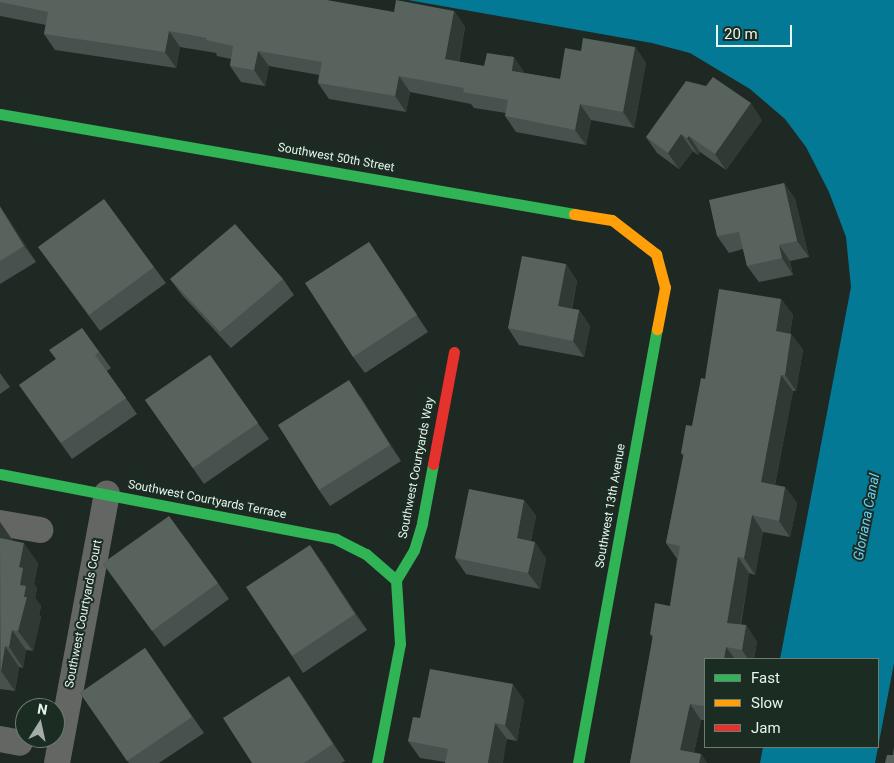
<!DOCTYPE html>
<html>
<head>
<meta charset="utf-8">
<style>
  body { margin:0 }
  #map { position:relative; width:894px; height:763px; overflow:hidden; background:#1f2924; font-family:Roboto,sans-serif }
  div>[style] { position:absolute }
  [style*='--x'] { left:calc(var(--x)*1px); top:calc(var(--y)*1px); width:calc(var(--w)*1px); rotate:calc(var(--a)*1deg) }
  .water>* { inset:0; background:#037996 }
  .street>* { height:26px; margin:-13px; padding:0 13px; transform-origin:13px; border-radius:13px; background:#646664 }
  .fast>* { height:11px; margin:-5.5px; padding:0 5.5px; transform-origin:5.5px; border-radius:5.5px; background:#30b455 }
  .slow>* { height:11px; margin:-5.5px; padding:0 5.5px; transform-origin:5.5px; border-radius:5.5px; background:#ff9f0a }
  .jam>* { height:11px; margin:-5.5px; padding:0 5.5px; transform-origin:5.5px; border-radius:5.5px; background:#e5322d }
  .wall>* { inset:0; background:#47514d }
  .shaded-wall>* { inset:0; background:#303a35 }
  .building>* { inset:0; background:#59635e }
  span { translate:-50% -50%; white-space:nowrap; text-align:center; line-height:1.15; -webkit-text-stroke:4px #1b2d23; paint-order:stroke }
  .street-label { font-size:12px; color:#e9f5ee }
  .water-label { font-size:14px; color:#69d0f3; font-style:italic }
  .legend { position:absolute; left:704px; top:658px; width:175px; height:90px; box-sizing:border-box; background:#1b2d23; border:1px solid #6d7d74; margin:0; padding:6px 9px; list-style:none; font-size:15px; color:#e9f5ee }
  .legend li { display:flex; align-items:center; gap:10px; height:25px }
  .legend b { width:25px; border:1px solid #6d7d74 }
  .north { position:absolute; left:15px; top:698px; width:50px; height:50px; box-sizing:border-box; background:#1b2d23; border:1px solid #6d7d74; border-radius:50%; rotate:10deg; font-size:14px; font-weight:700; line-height:20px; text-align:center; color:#e9f5ee }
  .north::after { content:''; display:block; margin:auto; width:18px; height:22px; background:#a2aea7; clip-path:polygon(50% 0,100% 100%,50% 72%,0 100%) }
  .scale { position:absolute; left:716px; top:25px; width:76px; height:22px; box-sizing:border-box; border:2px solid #e9f5ee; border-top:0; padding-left:6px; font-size:15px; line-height:18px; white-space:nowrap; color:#e9f5ee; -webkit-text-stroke:4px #1b2d23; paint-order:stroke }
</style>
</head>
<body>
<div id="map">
  <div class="water">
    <div style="clip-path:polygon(408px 0,894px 0,894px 663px,875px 763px,760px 763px,763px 747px,878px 747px,878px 659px,780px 659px,851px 287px,846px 237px,829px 192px,806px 147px,785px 119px,750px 89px,690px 53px,652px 43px)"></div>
  </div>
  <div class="street">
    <div style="--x:0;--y:523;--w:41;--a:9.9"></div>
    <div style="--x:0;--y:739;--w:20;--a:11"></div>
    <div style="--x:57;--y:763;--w:274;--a:-79.5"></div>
  </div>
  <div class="fast">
    <div style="--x:0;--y:114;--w:583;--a:9.88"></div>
    <div style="--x:0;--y:474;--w:342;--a:10.9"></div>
    <div style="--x:336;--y:539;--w:34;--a:27"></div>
    <div style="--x:366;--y:554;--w:40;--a:41"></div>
    <div style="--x:377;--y:763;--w:121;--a:-79.1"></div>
    <div style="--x:400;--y:644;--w:64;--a:-93.6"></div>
    <div style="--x:396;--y:580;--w:35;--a:-59"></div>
    <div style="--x:414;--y:550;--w:28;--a:-73"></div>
    <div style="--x:422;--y:523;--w:60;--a:-79.4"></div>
    <div style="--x:578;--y:763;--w:441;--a:-79.7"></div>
  </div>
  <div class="slow">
    <div style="--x:574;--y:214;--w:38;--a:9"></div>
    <div style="--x:612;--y:220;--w:56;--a:37.7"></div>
    <div style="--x:656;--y:254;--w:34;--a:75"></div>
    <div style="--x:665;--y:287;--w:43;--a:100.8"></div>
  </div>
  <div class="jam">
    <div style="--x:433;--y:464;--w:114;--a:-79.4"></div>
  </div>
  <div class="wall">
    <div style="clip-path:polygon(0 0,394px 12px,454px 11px,465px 27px,459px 62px,560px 79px,581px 51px,635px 47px,646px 63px,634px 128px,591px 120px,586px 145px,516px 132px,505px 116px,506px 113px,474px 108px,471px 104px,410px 92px,406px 112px,329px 99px,318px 83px,319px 75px,269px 66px,265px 86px,241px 82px,230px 66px,231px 59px,217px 56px,216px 53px,180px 47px,176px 68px,55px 50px,44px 34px,46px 25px,0 16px)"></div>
    <div style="clip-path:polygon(762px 120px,726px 170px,700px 152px,698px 155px,693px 151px,679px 169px,657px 153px,646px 137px)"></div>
    <div style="clip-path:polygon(784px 183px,795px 199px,809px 257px,790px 261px,793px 275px,759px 282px,747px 266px,743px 249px,729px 253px,717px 236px)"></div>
    <div style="clip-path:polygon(0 206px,36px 262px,0 284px)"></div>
    <div style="clip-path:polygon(369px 242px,428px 332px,365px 373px,353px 357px)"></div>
    <div style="clip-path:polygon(38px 247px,154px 267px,166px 283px,100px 331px)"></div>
    <div style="clip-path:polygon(566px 264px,577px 281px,572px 309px,579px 310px,590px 326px,584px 357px,519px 345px,508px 328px)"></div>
    <div style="clip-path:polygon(170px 279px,283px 279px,294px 295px,231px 348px,182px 295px)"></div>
    <div style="clip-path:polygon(781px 299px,793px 315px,790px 333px,791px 334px,803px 350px,796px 391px,793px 391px,775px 485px,785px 487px,797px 503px,790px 537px,763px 532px,755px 575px,749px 573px,741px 625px,746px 625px,757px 642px,754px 659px,705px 659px,705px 720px,701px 720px,694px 753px,701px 754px,707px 763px,630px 763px,653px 638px,650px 634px,670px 606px,677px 559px,666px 543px,683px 456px,681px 453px,692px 426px,705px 379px)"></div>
    <div style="clip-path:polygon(82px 328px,111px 368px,107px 371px,137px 414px,72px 459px,19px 385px,56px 359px)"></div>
    <div style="clip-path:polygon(210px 355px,269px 439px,204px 484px,145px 400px)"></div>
    <div style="clip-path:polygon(0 373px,10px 387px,0 394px)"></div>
    <div style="clip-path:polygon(360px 396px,401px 461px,330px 506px,319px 490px)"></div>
    <div style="clip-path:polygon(524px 500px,536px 516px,531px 541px,546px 558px,540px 589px,466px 574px,455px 558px)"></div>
    <div style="clip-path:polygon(0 522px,13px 541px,38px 563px,34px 584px,37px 588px,35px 598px,41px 606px,39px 615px,41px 617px,33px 651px,26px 650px,23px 668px,19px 667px,15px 691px,0 689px)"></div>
    <div style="clip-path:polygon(321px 561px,367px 630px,303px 673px,292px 656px)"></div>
    <div style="clip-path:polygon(103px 564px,218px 583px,229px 599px,164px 647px)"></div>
    <div style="clip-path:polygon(145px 648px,204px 733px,159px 763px,129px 763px,80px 693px)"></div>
    <div style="clip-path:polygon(300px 692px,345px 761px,341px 763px,252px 763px)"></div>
    <div style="clip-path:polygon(524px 700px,517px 741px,507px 739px,445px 762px,420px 758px,408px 741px,420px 718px)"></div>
  </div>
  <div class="shaded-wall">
    <div style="clip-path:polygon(454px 11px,465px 27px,456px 75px,445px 59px)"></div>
    <div style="clip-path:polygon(169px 31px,180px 47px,176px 68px,165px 52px)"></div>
    <div style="clip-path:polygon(635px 47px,646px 63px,634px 128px,623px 112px)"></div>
    <div style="clip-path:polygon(258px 51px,269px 66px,265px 86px,254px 70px)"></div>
    <div style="clip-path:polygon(514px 57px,525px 73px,512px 71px)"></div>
    <div style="clip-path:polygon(399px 76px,410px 92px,406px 112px,395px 96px)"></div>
    <div style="clip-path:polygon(751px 103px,762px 120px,726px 170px,715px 154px)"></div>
    <div style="clip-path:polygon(580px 104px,591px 120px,586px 145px,575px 130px)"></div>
    <div style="clip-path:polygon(681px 134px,693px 151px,679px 169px,668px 153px)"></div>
    <div style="clip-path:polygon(689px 136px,700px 152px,698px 155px,687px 138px)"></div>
    <div style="clip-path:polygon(784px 183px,795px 199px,809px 257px,797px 241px)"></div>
    <div style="clip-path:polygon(0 206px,36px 262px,24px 246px,0 207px)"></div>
    <div style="clip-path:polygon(369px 242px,380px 258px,428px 332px,417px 315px)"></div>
    <div style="clip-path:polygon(779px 245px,790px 261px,793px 275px,782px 258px)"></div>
    <div style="clip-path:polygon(566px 264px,577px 281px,569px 322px,558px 306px)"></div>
    <div style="clip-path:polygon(781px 299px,793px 315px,788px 347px,776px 331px)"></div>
    <div style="clip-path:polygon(579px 310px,590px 326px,584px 357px,573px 341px)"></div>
    <div style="clip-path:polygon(791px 334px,803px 350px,796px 391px,785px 375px)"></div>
    <div style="clip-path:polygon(781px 375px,793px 391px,772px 499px,761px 482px)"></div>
    <div style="clip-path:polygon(349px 380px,360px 396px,401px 461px,390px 445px)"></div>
    <div style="clip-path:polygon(785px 487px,797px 503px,790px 537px,779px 521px)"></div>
    <div style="clip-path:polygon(524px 500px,536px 516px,528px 555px,517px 538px)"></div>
    <div style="clip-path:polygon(752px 515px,763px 532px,755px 575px,744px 558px)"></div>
    <div style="clip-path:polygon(0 522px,13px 541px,0 544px)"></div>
    <div style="clip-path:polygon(535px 542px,546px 558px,540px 589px,528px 573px)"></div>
    <div style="clip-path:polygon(24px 543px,38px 563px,34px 584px,37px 588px,35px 598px,41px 606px,39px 615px,41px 617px,33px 651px,18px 631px,24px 597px,20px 585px,19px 567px)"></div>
    <div style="clip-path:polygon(310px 545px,321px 561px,367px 630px,355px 614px)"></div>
    <div style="clip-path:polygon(738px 557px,749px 573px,738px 639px,727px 623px)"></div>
    <div style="clip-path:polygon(746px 625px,757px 642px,754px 659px,748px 659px,742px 650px)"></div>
    <div style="clip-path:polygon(12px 630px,26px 650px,23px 668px,9px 647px)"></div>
    <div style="clip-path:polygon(5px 646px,19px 667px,15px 691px,1px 671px)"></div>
    <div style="clip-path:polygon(726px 647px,735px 659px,724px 659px)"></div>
    <div style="clip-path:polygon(289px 676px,300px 692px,345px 761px,333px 744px)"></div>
    <div style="clip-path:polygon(513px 684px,524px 700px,517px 741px,505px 725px)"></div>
    <div style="clip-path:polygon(690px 704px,701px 720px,692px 763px,680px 750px)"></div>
    <div style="clip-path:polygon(495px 723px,507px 739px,503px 763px,488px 763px)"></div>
    <div style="clip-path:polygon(701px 754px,707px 763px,699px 763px)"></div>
  </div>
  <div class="building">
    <div style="clip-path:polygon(0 0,327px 0,394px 12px,396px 0,454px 11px,445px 59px,484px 66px,487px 53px,514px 57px,512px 71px,560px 79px,565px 48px,581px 51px,583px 38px,635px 47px,623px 112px,580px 104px,575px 130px,505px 116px,508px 100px,463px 92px,464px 88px,399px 76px,395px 96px,318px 83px,322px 62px,258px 51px,254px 70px,230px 66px,233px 46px,206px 40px,207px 38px,169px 31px,165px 52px,44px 34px,48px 12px,0 2px)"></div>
    <div style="clip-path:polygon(713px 77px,751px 103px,715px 154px,689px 136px,687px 138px,681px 134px,668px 153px,646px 137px,686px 81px,706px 86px)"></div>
    <div style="clip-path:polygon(784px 183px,797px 241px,779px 245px,782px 258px,747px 266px,739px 232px,717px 236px,709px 200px)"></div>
    <div style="clip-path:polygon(104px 199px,154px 267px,89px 315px,38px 247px)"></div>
    <div style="clip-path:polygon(0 207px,24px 246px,0 261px)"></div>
    <div style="clip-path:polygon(235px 224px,283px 279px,220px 332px,170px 279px)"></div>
    <div style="clip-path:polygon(369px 242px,417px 315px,353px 357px,305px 283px)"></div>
    <div style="clip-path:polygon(522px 256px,566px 264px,558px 306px,579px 310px,573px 341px,508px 328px)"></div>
    <div style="clip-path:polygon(719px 289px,781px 299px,776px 331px,791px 334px,785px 375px,781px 375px,761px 482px,785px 487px,779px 521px,752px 515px,744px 558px,738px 557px,727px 623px,746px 625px,742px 650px,726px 647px,724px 659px,705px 659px,705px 706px,690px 704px,680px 750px,701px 754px,699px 763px,630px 763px,653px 635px,650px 634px,655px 603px,670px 606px,680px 546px,666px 543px,684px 454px,681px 453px,686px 425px,692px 426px,701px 378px,705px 379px)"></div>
    <div style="clip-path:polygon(82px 328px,99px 352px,95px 355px,126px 398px,61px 443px,19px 385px,56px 359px,49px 350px)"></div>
    <div style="clip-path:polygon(210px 355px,258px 423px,193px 468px,145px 400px)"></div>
    <div style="clip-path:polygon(349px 380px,390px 445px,319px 490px,278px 425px)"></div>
    <div style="clip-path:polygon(469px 489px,524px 500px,517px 538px,535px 542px,528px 573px,455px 558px)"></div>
    <div style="clip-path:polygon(169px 516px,218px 583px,152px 631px,103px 563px)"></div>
    <div style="clip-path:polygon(0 538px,24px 543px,19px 567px,23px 568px,20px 585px,26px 586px,24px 597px,27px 597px,18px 631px,12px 630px,9px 647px,5px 646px,1px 671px)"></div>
    <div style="clip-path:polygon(310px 545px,355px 614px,292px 656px,246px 587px)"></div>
    <div style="clip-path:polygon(145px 648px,192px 717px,127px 761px,80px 693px)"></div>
    <div style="clip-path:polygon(430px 669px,513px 684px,505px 725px,495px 723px,488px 763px,445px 763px,448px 749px,408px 741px,413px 717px,420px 718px)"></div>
    <div style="clip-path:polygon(289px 676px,333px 744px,304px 763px,252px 763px,223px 718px)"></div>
    <div style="clip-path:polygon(894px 747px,894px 763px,885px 763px,887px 755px,893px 755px)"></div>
  </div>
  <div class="street-label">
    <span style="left:336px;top:158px;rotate:10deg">Southwest 50th Street</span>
    <span style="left:417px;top:468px;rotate:-79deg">Southwest Courtyards Way</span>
    <span style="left:207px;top:500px;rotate:11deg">Southwest Courtyards Terrace</span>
    <span style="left:611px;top:506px;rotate:-80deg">Southwest 13th Avenue</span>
    <span style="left:84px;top:614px;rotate:-79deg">Southwest Courtyards Court</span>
  </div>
  <div class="water-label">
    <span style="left:866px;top:517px;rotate:-79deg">Gloriana Canal</span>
  </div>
  <ul class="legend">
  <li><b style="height:6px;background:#30b455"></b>Fast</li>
  <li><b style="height:6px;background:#ff9f0a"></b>Slow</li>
  <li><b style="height:6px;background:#e5322d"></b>Jam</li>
  </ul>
  <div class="north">N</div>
  <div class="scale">20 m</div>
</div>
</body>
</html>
